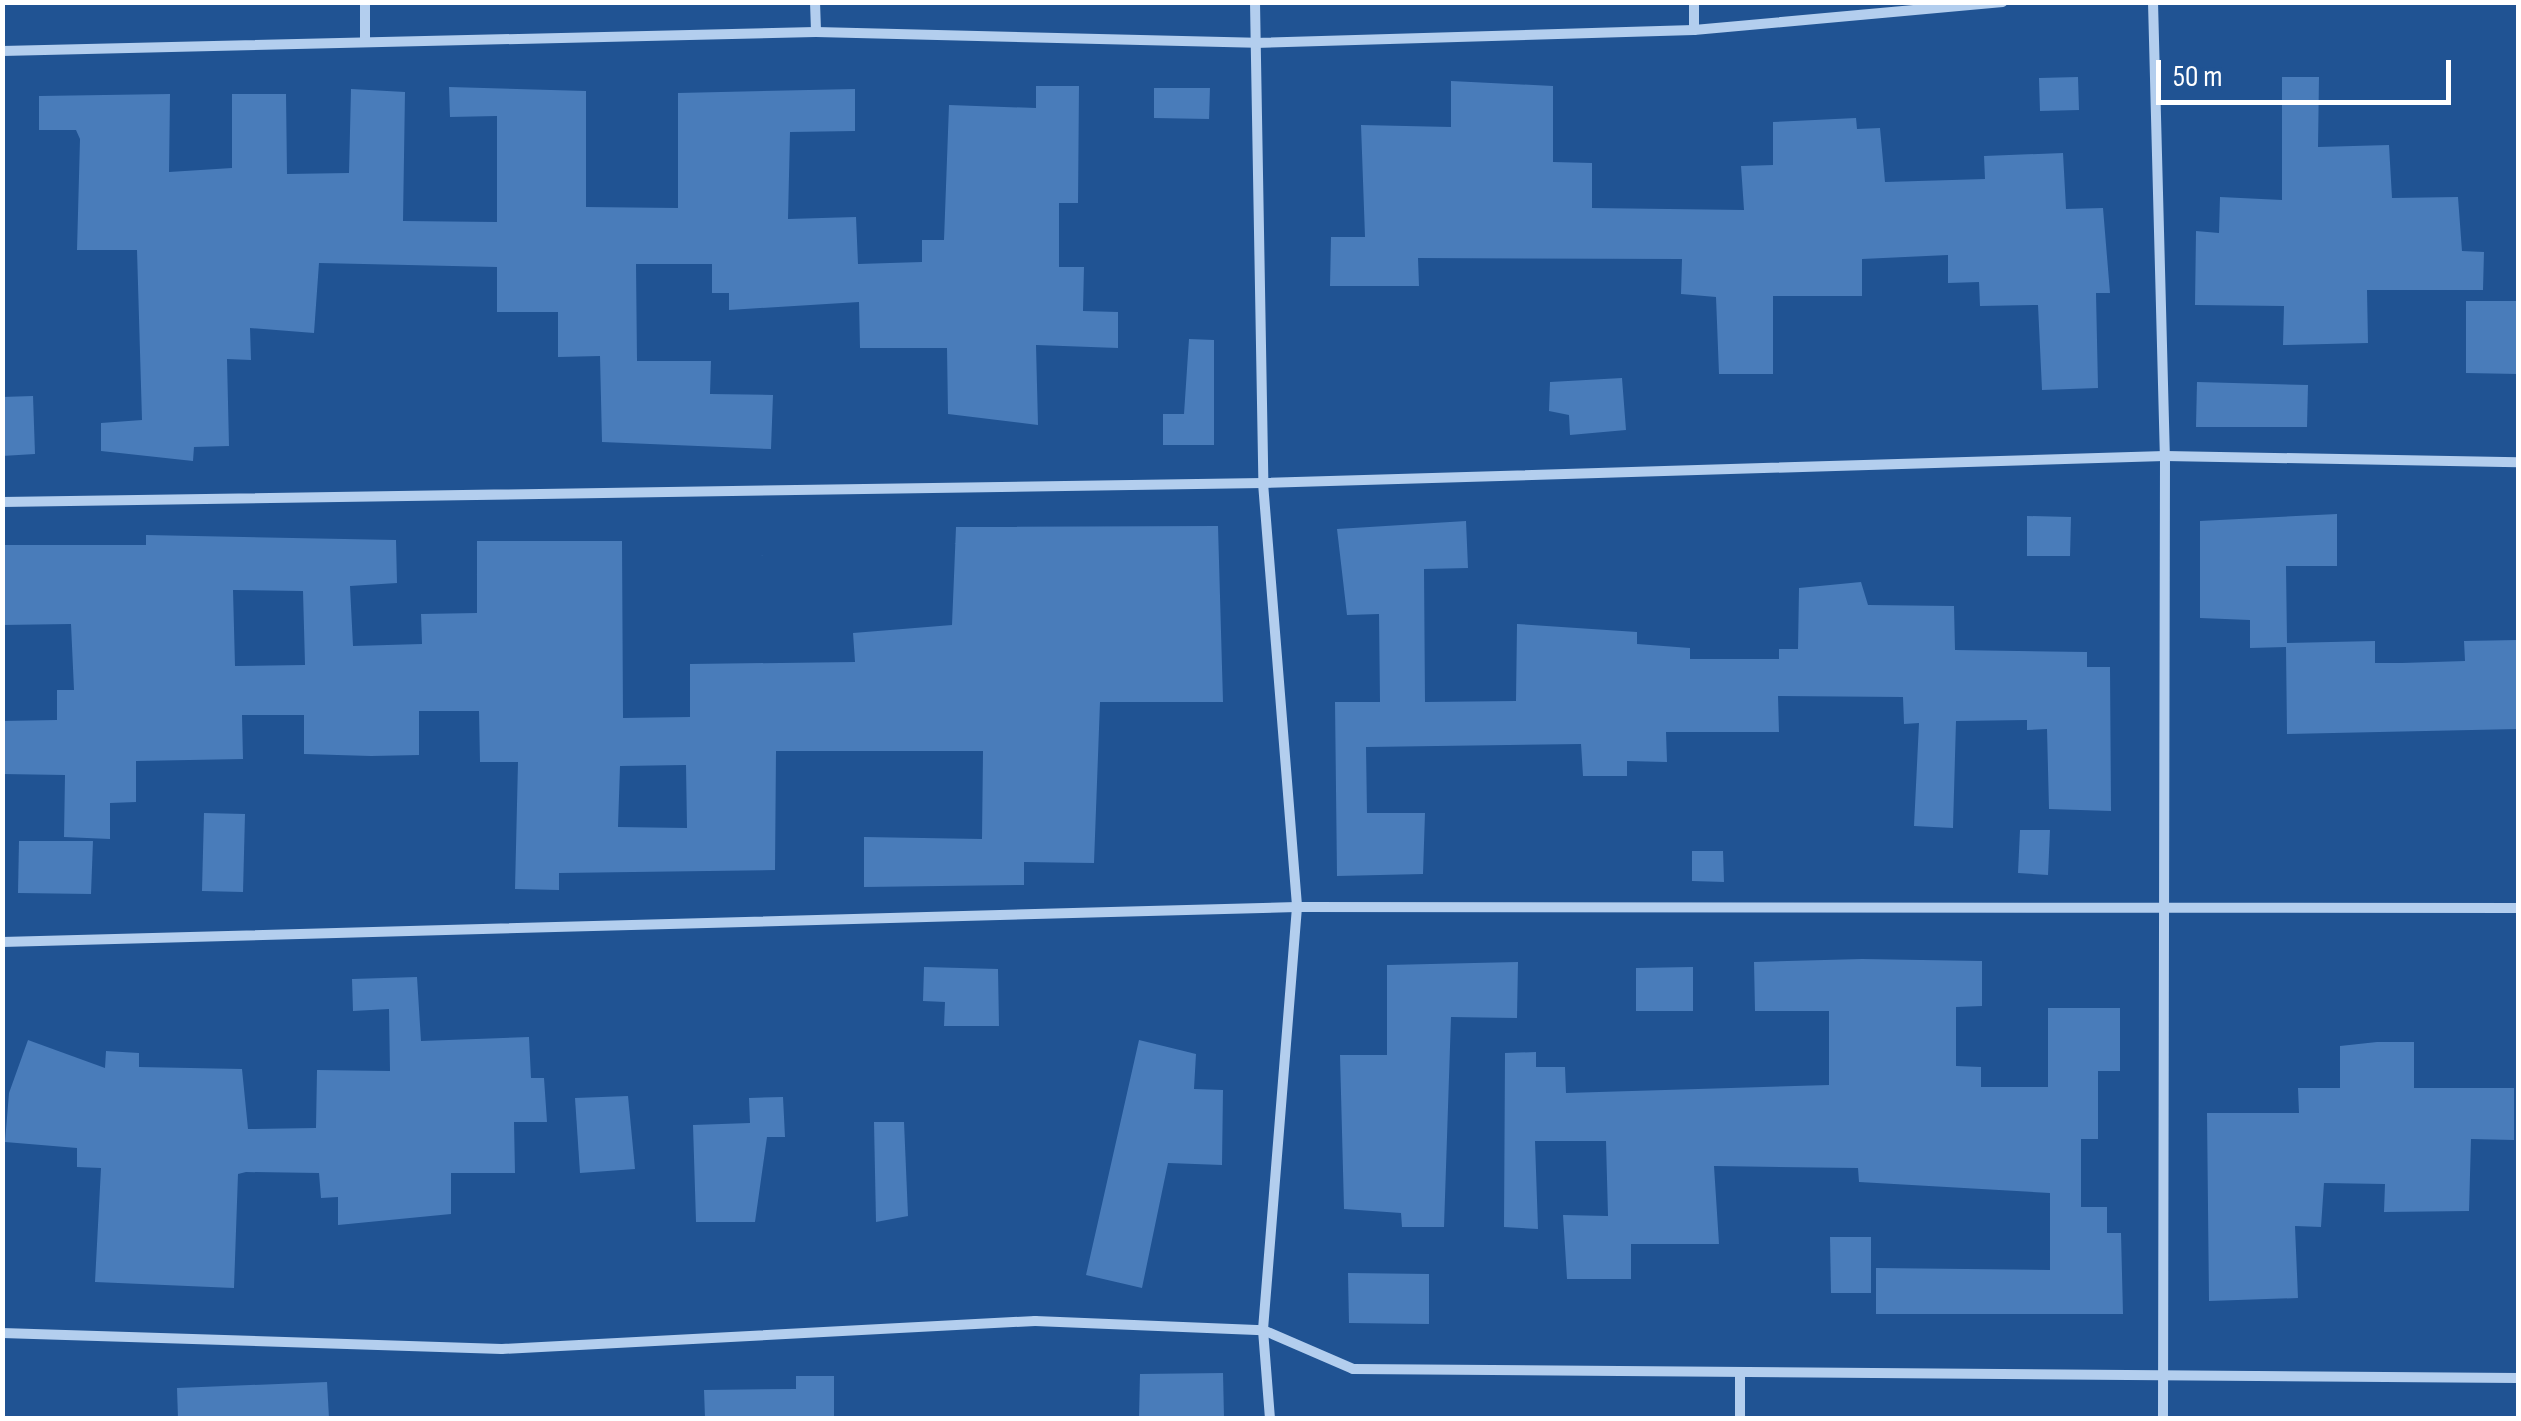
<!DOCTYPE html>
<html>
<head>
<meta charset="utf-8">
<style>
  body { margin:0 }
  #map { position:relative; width:2521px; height:1421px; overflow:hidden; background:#205393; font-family:"Sofia Sans Condensed",sans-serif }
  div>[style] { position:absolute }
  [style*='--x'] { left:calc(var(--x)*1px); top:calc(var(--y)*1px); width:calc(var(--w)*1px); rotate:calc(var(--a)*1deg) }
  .building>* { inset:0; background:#497cba }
  .street>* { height:10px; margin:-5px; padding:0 5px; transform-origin:5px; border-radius:5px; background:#b3ceee }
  span { translate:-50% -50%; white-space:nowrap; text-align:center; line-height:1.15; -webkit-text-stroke:8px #205393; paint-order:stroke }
  .frame { position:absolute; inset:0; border:5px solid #fff; pointer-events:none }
  .scale { position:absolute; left:2156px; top:60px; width:295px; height:45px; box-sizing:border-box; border:5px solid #fff; border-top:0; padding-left:12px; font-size:30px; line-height:35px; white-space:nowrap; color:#fff; -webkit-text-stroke:8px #205393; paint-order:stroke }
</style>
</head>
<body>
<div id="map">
  <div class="building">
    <div style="clip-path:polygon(2078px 77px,2079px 110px,2040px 111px,2039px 78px)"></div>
    <div style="clip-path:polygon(2282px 77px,2319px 77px,2318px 147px,2389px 145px,2392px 198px,2458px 197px,2462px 251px,2484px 252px,2483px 290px,2367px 290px,2368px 343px,2283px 345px,2284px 306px,2195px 305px,2196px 231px,2219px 233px,2220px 197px,2282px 200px)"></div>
    <div style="clip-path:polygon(1451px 81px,1553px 86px,1553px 162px,1592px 163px,1592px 208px,1744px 210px,1741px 166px,1773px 165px,1773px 122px,1856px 118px,1857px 129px,1880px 128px,1885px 182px,1985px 179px,1984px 156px,2063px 153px,2066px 209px,2103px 208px,2110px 293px,2096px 293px,2098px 388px,2042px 390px,2038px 305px,1980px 306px,1979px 282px,1948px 283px,1948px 255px,1862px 259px,1862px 296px,1773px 296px,1773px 374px,1719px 374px,1716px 297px,1681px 294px,1682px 259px,1418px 258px,1419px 286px,1330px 286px,1331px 237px,1365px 237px,1361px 125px,1451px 127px)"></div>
    <div style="clip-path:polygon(1036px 86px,1079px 86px,1078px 203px,1059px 203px,1059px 267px,1084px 267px,1083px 311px,1118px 312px,1118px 348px,1036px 345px,1038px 425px,948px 414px,947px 348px,860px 348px,859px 302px,729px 310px,729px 293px,712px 293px,712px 264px,636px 264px,637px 361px,711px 361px,710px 394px,773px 395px,771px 449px,602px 442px,600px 356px,558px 357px,558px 312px,497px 312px,497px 267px,319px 263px,314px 333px,250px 328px,251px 360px,227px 359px,229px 446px,194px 447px,193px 461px,101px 451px,101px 423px,142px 420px,137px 250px,77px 250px,80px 139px,76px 130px,39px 130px,39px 96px,170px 94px,169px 172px,232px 168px,232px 94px,286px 94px,287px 174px,349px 173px,351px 89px,405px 92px,403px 221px,497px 222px,497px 116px,450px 117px,449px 87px,586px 91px,586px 207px,678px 208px,678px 93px,855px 89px,855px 131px,790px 132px,788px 219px,856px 217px,858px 264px,922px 262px,922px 240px,944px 240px,949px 105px,1036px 108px)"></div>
    <div style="clip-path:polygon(1154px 88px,1210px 88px,1209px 119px,1154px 118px)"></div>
    <div style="clip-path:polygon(2466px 301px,2518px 301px,2518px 374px,2466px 373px)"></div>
    <div style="clip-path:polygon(1189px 339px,1214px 340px,1214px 445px,1163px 445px,1163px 414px,1184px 414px)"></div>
    <div style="clip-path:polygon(1622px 378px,1626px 430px,1570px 435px,1569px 415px,1549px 411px,1550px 382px)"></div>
    <div style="clip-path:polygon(2197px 382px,2308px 385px,2307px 427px,2196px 427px)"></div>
    <div style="clip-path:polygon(33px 396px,35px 454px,2px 456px,2px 397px)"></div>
    <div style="clip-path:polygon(2337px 514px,2337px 566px,2286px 566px,2287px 643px,2375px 641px,2375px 663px,2402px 663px,2465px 661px,2464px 641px,2518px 640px,2518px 729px,2287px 734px,2286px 647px,2250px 648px,2250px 620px,2200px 618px,2200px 521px)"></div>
    <div style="clip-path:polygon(2027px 516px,2071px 517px,2070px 556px,2027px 556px)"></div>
    <div style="clip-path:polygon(1466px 521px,1468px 568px,1424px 569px,1425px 702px,1516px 701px,1517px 624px,1637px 632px,1637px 644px,1690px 648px,1690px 659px,1779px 659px,1779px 649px,1798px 649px,1799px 588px,1861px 582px,1868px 605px,1954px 606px,1955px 650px,2087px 652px,2087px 667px,2110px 667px,2111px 811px,2049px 809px,2047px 729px,2027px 730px,2027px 720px,1956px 721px,1953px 828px,1914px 826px,1919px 723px,1904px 724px,1903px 697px,1778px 696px,1779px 732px,1666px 732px,1667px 762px,1627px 761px,1627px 776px,1583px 776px,1581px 744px,1366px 747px,1367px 813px,1425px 813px,1423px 874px,1337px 876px,1335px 702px,1380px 702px,1379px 614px,1347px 615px,1337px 529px)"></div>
    <div style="clip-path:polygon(evenodd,1218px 526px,1223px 702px,1100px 702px,1094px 863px,1024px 862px,1024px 885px,864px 887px,864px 837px,982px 839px,983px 751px,776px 751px,775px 870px,559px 873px,559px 890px,515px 889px,518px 762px,480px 762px,479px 711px,419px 711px,419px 755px,371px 756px,304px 754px,304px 715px,242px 715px,243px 759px,136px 761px,136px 802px,110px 803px,110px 839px,64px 837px,65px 775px,2px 774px,2px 721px,57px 720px,57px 690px,74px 690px,71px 624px,2px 625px,2px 545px,146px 545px,146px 535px,396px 540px,397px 583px,350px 586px,353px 646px,422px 644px,421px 614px,477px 613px,477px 541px,622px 541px,623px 718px,690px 717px,690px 664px,855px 662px,853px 633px,952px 625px,956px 527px,1218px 526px,233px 590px,303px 591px,305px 665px,235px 666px,233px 590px,1218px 526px,686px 765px,687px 828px,618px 827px,620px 766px,686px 765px)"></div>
    <div style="clip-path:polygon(204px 813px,245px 814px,243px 892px,202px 891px)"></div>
    <div style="clip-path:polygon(2020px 830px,2050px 830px,2048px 875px,2018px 873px)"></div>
    <div style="clip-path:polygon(19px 841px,93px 841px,91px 894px,18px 893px)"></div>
    <div style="clip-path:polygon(1692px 851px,1723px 851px,1724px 882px,1692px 881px)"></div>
    <div style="clip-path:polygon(1862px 959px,1982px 961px,1982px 1006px,1956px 1007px,1956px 1066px,1981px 1067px,1981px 1087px,2048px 1087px,2048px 1008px,2120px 1008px,2120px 1071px,2098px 1071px,2098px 1139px,2081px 1139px,2081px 1207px,2107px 1207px,2107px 1233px,2121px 1233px,2123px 1314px,1876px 1314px,1876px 1268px,2050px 1270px,2050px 1193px,1859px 1182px,1858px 1168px,1714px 1166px,1719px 1244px,1631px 1244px,1631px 1279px,1567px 1279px,1563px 1215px,1608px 1216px,1606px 1141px,1535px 1141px,1538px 1229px,1504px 1227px,1505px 1053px,1536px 1052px,1536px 1067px,1565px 1067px,1566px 1093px,1829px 1085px,1829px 1011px,1755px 1011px,1754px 962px)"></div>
    <div style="clip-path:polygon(1518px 962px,1517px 1018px,1451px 1017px,1444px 1227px,1402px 1227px,1401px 1213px,1344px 1209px,1340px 1055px,1387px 1055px,1387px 965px)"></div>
    <div style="clip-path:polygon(924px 967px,998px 969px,999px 1026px,944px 1026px,945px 1002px,923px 1001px)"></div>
    <div style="clip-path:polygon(1693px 967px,1693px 1011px,1636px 1011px,1636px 968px)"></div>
    <div style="clip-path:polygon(417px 977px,421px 1041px,529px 1037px,531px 1078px,544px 1078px,547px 1122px,514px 1122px,515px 1173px,451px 1173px,451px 1214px,338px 1225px,338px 1197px,321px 1198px,319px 1173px,246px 1172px,238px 1174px,234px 1288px,95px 1282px,101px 1168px,77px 1167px,77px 1148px,5px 1142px,9px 1093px,28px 1040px,105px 1068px,106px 1051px,139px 1053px,139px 1067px,242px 1069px,248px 1129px,316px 1128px,317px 1070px,390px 1071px,389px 1009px,353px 1011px,352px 979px)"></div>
    <div style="clip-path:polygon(1139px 1040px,1196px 1054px,1194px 1089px,1223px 1090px,1222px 1165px,1168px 1163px,1142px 1288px,1086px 1275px)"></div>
    <div style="clip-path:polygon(2377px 1042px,2414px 1042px,2414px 1088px,2514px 1088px,2514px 1140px,2471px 1139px,2469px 1211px,2384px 1212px,2385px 1184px,2324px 1183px,2321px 1227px,2295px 1226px,2298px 1298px,2209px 1301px,2207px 1113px,2299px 1113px,2298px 1088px,2340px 1088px,2340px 1046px)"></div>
    <div style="clip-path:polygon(628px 1096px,635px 1169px,580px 1173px,575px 1098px)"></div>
    <div style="clip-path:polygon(783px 1097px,785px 1137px,767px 1137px,755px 1222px,696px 1222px,693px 1125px,750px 1123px,749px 1098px)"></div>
    <div style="clip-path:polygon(874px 1122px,904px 1122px,908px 1216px,876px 1222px)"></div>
    <div style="clip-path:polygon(1830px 1237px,1871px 1237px,1871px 1293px,1831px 1293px)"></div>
    <div style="clip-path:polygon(1348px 1273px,1429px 1274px,1429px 1324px,1349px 1323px)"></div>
    <div style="clip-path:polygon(1223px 1373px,1224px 1418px,1139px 1418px,1140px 1374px)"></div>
    <div style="clip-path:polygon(796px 1376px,834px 1376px,834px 1418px,705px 1418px,704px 1390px,796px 1389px)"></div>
    <div style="clip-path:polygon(327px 1382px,329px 1418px,178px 1418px,177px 1388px)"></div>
  </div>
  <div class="street">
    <div style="--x:365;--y:2;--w:37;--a:90"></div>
    <div style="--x:815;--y:2;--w:30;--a:88"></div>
    <div style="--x:1255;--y:2;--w:481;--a:89"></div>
    <div style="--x:1263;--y:483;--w:425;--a:85.4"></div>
    <div style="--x:1297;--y:907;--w:424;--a:94.6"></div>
    <div style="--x:1263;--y:1330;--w:88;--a:85.5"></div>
    <div style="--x:1694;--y:2;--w:28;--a:90"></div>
    <div style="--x:2153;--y:2;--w:454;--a:88.5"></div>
    <div style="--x:2165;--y:456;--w:962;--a:90.12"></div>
    <div style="--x:2;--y:51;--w:814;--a:-1.34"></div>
    <div style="--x:816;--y:32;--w:439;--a:1.4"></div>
    <div style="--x:1255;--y:43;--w:439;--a:-1.7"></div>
    <div style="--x:1694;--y:30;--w:310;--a:-5.2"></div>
    <div style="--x:2;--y:502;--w:1261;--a:-0.86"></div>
    <div style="--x:1263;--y:483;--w:902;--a:-1.71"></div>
    <div style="--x:2165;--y:456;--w:353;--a:1"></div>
    <div style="--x:2;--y:942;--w:1295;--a:-1.55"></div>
    <div style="--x:1297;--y:907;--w:1221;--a:0.05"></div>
    <div style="--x:2;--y:1333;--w:500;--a:1.83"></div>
    <div style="--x:502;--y:1349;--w:534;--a:-3.01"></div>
    <div style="--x:1035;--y:1321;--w:228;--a:2.3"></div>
    <div style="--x:1263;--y:1330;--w:98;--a:23.4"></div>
    <div style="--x:1353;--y:1369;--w:1165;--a:0.44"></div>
    <div style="--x:1740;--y:1418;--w:46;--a:-90"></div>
  </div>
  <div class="frame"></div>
  <div class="scale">50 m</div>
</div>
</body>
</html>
